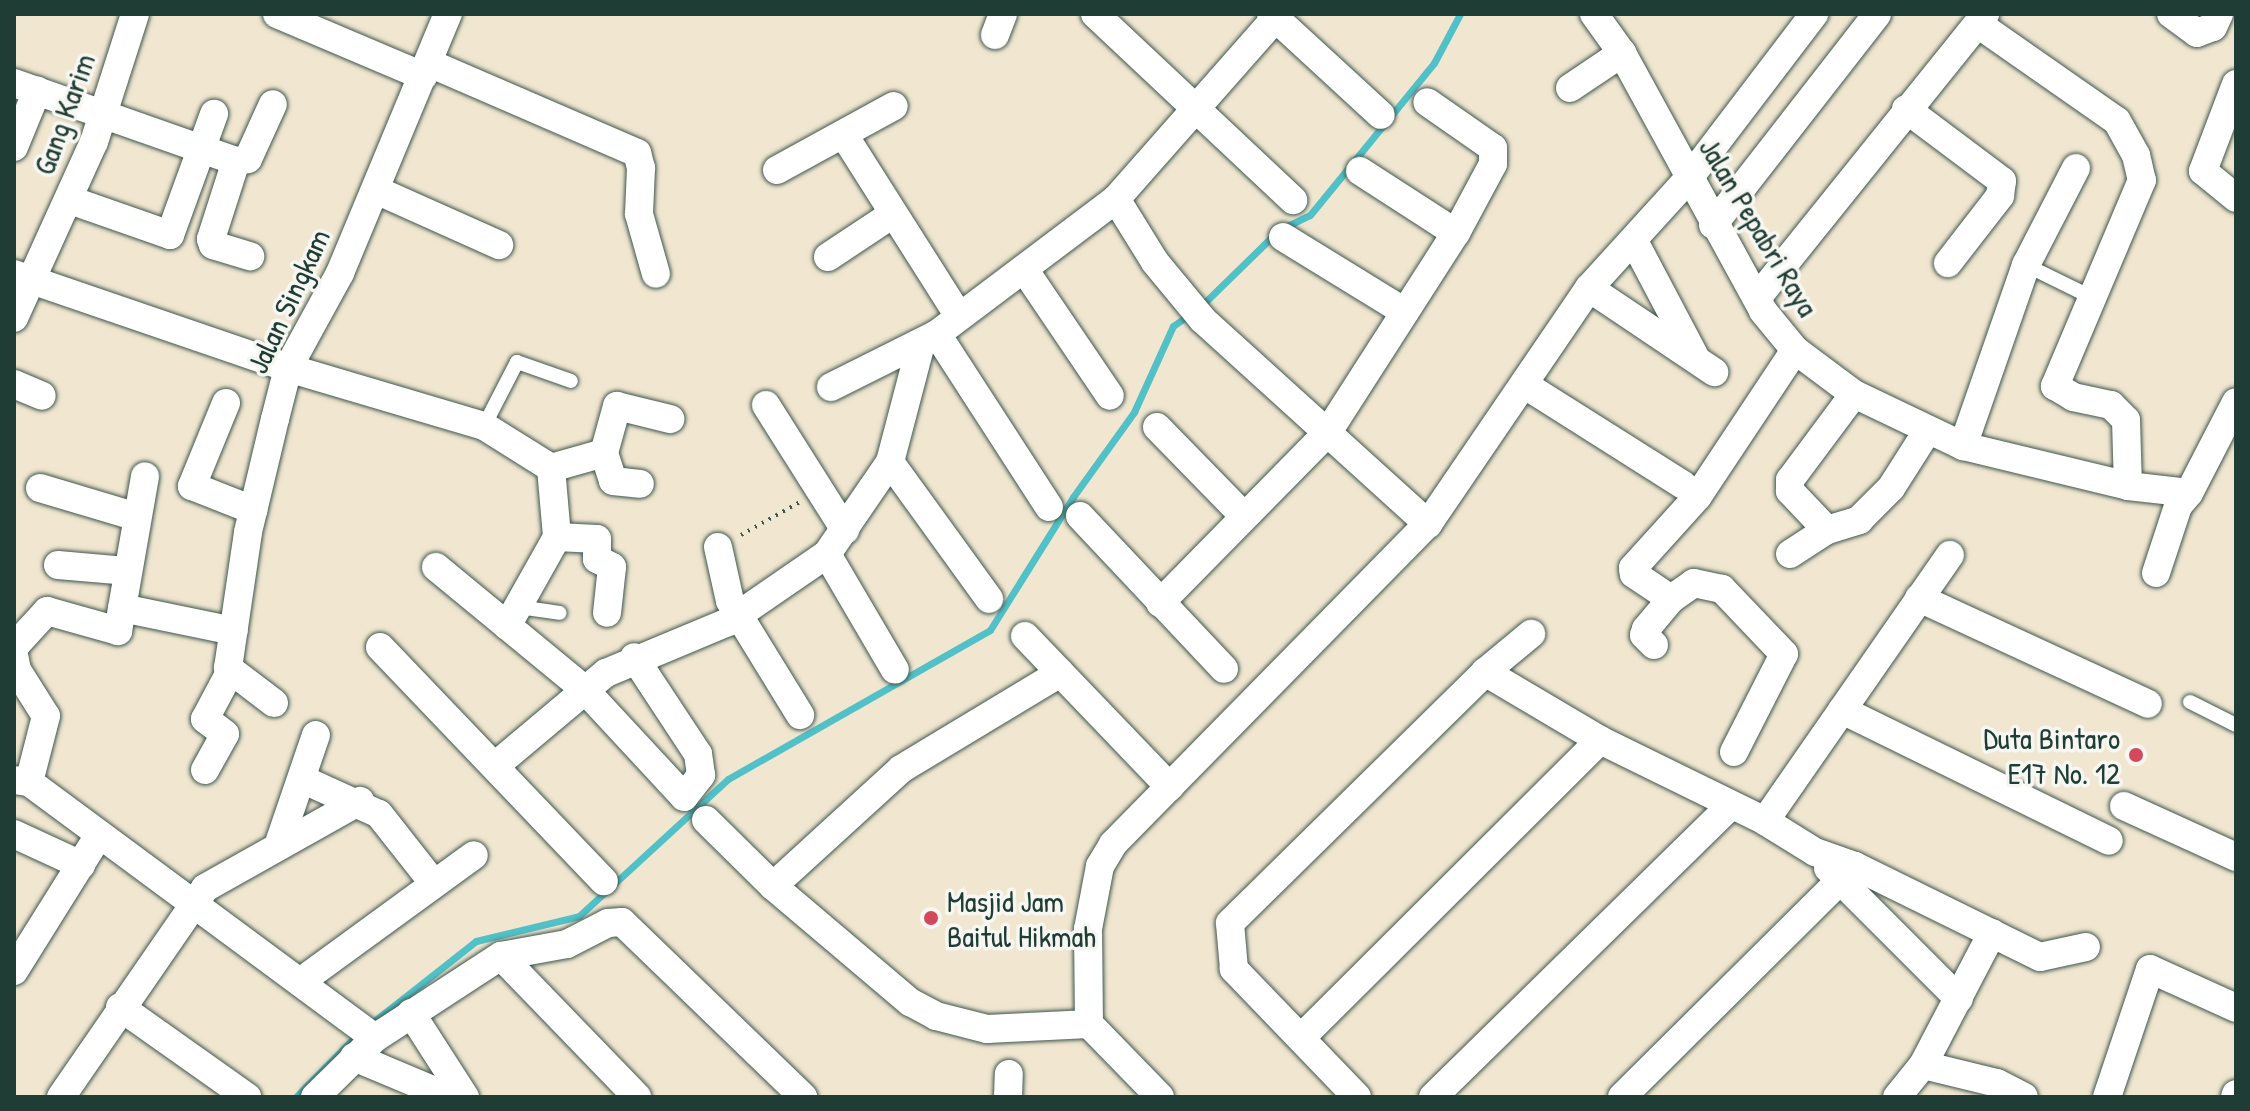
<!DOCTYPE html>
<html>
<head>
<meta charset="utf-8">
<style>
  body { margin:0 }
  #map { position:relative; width:2250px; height:1111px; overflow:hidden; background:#f1e7d1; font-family:"Patrick Hand",sans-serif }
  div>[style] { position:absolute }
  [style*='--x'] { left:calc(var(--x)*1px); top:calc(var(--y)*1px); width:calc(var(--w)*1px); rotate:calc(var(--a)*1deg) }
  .stream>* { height:7px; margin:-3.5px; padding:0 3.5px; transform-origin:3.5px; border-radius:3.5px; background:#51c0c7 }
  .path>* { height:4px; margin-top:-2px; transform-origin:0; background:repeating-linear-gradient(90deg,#3e564c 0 2px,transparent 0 8px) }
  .roads { filter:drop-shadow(0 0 2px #3e564c) drop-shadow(0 0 2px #3e564c) }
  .lane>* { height:14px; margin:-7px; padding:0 7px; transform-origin:7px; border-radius:7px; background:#fff }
  .street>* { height:28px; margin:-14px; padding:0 14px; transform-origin:14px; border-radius:14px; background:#fff }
  .dots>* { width:22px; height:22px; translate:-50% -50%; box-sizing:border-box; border:4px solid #f6f6f2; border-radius:50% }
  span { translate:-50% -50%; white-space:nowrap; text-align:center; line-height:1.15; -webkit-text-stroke:7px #f6f6f2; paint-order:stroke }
  .street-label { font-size:30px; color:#1f3d34 }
  .poi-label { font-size:30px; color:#1f3d34 }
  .right { translate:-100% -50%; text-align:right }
  .left { translate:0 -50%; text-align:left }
  .frame { position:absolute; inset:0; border:16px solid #1f3d34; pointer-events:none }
</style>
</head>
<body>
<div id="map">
  <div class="stream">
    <div style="--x:1199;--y:308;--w:112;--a:-44.3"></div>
    <div style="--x:1279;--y:230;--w:34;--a:-26"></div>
    <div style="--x:1310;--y:215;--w:196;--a:-50.8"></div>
    <div style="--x:1434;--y:63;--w:55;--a:-62"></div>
    <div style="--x:368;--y:1026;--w:137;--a:-38.2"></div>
    <div style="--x:476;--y:941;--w:106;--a:-13.6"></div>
    <div style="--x:579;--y:916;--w:202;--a:-42.6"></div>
    <div style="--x:728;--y:779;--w:301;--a:-29.6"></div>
    <div style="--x:990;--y:630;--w:157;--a:-58"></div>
    <div style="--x:1073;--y:497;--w:105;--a:-54.3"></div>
    <div style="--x:1134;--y:412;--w:94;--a:-65.6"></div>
    <div style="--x:1173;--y:326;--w:19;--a:-35"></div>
    <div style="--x:296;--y:1097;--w:88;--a:-45.5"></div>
  </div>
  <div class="path">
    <div style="--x:741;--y:535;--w:68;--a:-29.2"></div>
  </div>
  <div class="roads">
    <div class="lane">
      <div style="--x:2026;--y:265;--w:72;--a:26.2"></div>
      <div style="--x:484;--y:426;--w:72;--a:-62.7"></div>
      <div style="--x:517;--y:362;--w:57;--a:19.4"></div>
      <div style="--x:519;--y:607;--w:41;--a:8.3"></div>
      <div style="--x:2190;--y:702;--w:51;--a:26.6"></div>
    </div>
    <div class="street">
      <div style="--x:277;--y:14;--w:159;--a:23"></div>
      <div style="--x:1095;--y:14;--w:272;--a:43.2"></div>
      <div style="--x:1271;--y:14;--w:149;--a:42.6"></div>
      <div style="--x:1594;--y:14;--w:48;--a:54.3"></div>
      <div style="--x:1622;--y:53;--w:294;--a:61.3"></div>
      <div style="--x:1763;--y:311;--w:50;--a:50.6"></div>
      <div style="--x:1795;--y:350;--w:74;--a:36.7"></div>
      <div style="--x:1854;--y:394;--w:121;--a:25.5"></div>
      <div style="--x:1963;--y:446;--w:170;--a:13.6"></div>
      <div style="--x:2128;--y:486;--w:61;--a:6.5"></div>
      <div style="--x:2189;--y:493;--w:102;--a:-62.7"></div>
      <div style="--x:2171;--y:14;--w:32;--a:36"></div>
      <div style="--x:2197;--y:33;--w:17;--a:-21"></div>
      <div style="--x:2213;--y:27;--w:14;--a:-65"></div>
      <div style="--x:1978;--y:24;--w:169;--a:34.9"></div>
      <div style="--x:2117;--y:121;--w:39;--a:61"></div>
      <div style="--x:2136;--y:155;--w:26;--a:77"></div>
      <div style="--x:2142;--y:180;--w:224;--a:112.9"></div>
      <div style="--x:2055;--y:386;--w:21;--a:31"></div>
      <div style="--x:2073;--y:397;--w:39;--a:12"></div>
      <div style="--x:2111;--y:405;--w:21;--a:45"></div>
      <div style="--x:2126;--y:420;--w:66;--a:88.3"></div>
      <div style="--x:995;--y:35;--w:22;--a:-69"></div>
      <div style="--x:429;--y:63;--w:227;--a:23.4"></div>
      <div style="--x:637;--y:153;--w:16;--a:75"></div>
      <div style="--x:641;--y:168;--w:46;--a:92.5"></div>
      <div style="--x:639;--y:214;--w:62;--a:74.2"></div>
      <div style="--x:14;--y:83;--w:235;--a:19.4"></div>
      <div style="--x:236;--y:161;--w:12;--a:-9"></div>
      <div style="--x:248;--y:159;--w:60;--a:-65.6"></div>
      <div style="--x:2236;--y:84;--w:93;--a:110.8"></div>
      <div style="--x:2203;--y:171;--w:43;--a:39.3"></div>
      <div style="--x:1570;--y:88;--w:63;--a:-33.9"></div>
      <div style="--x:1906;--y:109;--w:120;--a:36.9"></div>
      <div style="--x:2002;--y:181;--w:15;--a:98"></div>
      <div style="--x:2000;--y:196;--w:85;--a:127.8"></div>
      <div style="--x:844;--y:135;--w:214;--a:57.6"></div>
      <div style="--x:14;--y:147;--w:61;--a:-67.7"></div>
      <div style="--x:236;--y:161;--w:82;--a:107.8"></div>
      <div style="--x:211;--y:239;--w:6;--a:72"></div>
      <div style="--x:213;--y:245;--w:39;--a:17"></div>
      <div style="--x:777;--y:170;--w:133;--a:-28.7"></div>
      <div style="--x:1360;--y:171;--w:114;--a:32.9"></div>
      <div style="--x:376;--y:190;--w:135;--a:24.1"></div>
      <div style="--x:1116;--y:199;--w:74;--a:58.2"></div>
      <div style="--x:1155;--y:262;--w:75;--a:50.4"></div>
      <div style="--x:1203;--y:320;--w:304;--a:42.2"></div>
      <div style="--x:70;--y:200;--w:106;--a:19.3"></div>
      <div style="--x:170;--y:235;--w:129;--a:-70"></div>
      <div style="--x:1713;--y:225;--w:267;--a:-52.1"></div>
      <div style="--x:1283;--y:237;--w:143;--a:31.6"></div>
      <div style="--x:1635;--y:243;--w:127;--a:62.2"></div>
      <div style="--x:828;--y:257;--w:78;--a:-33.5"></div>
      <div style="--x:1024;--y:269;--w:153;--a:55.9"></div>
      <div style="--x:14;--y:274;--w:290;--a:18.9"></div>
      <div style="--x:288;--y:368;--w:204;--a:16.5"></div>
      <div style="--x:484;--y:426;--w:79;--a:32.1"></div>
      <div style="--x:551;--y:468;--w:69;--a:85"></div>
      <div style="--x:557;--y:537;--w:102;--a:119.3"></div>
      <div style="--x:1589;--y:288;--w:151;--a:33.9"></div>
      <div style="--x:1757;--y:298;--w:364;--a:-51.2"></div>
      <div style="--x:14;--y:318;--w:193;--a:-65.6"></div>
      <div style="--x:94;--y:142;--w:134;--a:-72.2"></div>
      <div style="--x:937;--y:334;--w:206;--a:57.1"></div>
      <div style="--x:14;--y:384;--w:30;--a:23"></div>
      <div style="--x:1525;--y:385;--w:187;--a:32.3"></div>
      <div style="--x:831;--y:387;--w:119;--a:-26.6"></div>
      <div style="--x:937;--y:334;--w:224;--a:-37"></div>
      <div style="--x:1116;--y:199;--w:247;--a:-48.6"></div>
      <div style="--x:226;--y:403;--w:90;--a:112.3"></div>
      <div style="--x:192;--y:486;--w:66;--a:21.5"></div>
      <div style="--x:766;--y:405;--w:148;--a:57.7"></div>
      <div style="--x:1157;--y:427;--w:124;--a:45.7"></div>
      <div style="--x:1963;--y:446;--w:192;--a:-70.8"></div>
      <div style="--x:2026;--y:265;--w:109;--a:-62.7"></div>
      <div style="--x:604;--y:453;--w:29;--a:72"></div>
      <div style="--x:613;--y:481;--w:27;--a:6"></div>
      <div style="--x:890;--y:462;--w:169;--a:54.1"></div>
      <div style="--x:551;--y:468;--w:55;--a:-15.8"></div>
      <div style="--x:604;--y:453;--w:49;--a:-74.5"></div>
      <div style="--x:617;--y:406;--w:55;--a:13.8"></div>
      <div style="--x:40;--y:488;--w:101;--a:16.6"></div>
      <div style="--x:1080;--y:516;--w:210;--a:46.7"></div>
      <div style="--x:1827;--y:530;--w:54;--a:-133.5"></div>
      <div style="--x:1790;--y:491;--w:11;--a:-90"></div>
      <div style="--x:1790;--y:480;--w:107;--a:-53.3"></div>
      <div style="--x:557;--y:537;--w:40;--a:2.9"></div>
      <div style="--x:597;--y:539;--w:20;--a:90"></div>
      <div style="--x:597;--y:559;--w:17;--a:28"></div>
      <div style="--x:612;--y:567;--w:46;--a:96.2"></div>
      <div style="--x:718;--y:547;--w:55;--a:77.5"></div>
      <div style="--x:730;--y:601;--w:134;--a:58.4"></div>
      <div style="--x:827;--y:554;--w:134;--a:59.6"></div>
      <div style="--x:1790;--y:554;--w:44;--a:-33"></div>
      <div style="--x:1827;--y:530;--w:34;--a:-17"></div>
      <div style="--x:1859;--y:520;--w:45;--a:-45"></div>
      <div style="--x:1891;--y:488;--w:69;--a:-57.5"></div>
      <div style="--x:58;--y:565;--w:68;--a:5"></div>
      <div style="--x:436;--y:567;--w:192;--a:39.5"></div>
      <div style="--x:584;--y:689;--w:147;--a:47.2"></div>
      <div style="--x:684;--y:797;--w:28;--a:-52"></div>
      <div style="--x:701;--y:775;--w:21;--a:-98"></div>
      <div style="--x:698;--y:754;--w:116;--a:-123.4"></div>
      <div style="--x:2156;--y:573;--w:71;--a:-71.8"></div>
      <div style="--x:2178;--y:506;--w:17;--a:-50"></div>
      <div style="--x:1919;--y:598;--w:252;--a:24.8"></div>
      <div style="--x:1160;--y:603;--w:240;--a:-45.5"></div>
      <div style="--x:1328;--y:432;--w:237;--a:-57.3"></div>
      <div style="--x:1456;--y:233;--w:78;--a:-61.8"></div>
      <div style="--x:1493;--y:164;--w:16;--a:-90"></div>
      <div style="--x:1493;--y:148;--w:80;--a:-145.1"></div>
      <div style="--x:122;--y:608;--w:114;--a:11.6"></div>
      <div style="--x:1025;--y:636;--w:209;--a:46.2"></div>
      <div style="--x:1654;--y:645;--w:14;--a:-135"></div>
      <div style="--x:1644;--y:635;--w:6;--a:-72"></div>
      <div style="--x:1646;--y:629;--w:39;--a:-50"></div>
      <div style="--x:14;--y:647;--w:49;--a:-47.5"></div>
      <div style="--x:47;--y:611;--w:74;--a:15.7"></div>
      <div style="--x:118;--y:631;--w:157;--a:-80.1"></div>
      <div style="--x:380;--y:647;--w:324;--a:46.3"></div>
      <div style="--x:14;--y:655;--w:15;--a:79"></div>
      <div style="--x:17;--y:670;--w:54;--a:57.8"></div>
      <div style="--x:46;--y:716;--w:68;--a:104.4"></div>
      <div style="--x:1485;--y:672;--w:134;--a:30.6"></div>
      <div style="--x:1600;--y:740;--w:184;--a:26.1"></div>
      <div style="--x:1765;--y:821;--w:59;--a:31.8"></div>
      <div style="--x:1815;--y:852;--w:42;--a:19.3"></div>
      <div style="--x:1855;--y:866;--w:206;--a:26.2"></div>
      <div style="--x:2040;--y:957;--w:47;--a:-12.3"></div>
      <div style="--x:274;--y:703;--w:58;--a:-142.7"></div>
      <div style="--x:228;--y:668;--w:137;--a:-81.6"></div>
      <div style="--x:248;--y:532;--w:116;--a:-76.6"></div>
      <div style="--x:275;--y:419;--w:53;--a:-75.7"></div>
      <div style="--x:288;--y:368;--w:108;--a:-61.3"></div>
      <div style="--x:340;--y:273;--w:281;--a:-67.4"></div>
      <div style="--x:1842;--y:710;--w:297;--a:26.1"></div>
      <div style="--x:1734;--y:752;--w:110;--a:-63"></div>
      <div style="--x:1784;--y:654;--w:90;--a:-133.6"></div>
      <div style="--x:1722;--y:589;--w:29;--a:-168"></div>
      <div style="--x:1694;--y:583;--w:28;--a:145"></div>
      <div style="--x:1671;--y:599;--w:45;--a:-146"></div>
      <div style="--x:1634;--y:574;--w:6;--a:-99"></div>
      <div style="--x:1633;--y:568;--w:97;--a:-47.9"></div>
      <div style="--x:1698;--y:496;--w:175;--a:-56.4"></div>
      <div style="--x:495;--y:766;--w:145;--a:-40"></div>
      <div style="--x:606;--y:673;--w:132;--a:-22.7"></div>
      <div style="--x:728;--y:622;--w:120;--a:-34.5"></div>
      <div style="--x:827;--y:554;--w:112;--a:-55.6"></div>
      <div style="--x:890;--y:462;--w:122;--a:-75.3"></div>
      <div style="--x:205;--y:770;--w:41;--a:-60.9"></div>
      <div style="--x:225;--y:734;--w:25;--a:-143"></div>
      <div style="--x:205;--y:719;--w:53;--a:-62"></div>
      <div style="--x:14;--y:780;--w:15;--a:8"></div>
      <div style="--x:29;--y:782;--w:430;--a:36.5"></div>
      <div style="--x:304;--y:780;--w:82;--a:24.4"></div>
      <div style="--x:379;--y:814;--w:89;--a:51.8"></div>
      <div style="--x:2124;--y:806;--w:123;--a:24.5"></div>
      <div style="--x:706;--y:820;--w:94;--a:44.6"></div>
      <div style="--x:773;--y:886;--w:180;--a:40.3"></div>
      <div style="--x:910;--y:1002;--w:30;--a:28"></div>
      <div style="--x:936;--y:1016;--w:53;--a:14.3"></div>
      <div style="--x:987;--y:1029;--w:102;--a:-2.8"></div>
      <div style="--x:1765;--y:821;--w:324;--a:-55.2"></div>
      <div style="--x:14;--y:834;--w:74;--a:24.8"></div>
      <div style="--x:279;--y:843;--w:114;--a:-71.1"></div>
      <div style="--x:1828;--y:868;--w:185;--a:45"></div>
      <div style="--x:773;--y:886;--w:173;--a:-42.4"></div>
      <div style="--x:901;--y:769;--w:186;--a:-31.1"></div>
      <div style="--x:501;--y:956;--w:196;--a:46"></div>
      <div style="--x:14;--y:971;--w:160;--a:-58"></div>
      <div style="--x:300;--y:982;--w:215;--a:-36.1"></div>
      <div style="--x:120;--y:1007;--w:156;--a:35.3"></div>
      <div style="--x:411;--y:1013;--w:100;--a:57.3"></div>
      <div style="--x:1301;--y:1038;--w:422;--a:-44.9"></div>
      <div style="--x:354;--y:1057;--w:103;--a:22.8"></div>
      <div style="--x:1923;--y:1065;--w:76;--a:13.7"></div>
      <div style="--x:1997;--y:1083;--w:30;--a:27"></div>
      <div style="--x:61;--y:1097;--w:254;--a:-55.4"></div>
      <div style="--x:205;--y:888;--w:178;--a:-29.3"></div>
      <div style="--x:315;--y:1097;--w:84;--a:-44.5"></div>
      <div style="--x:375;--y:1038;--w:150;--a:-33.1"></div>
      <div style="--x:501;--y:956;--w:67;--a:-10.3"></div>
      <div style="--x:567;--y:944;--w:46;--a:-27.1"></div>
      <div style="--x:608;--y:923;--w:14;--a:-4"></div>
      <div style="--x:622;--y:922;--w:252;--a:44"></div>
      <div style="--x:1008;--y:1097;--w:23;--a:-88"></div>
      <div style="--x:1160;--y:1097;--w:102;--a:-134.2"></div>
      <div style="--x:1089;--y:1024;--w:95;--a:-90.6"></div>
      <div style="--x:1088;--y:929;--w:64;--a:-79.2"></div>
      <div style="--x:1100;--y:866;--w:26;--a:-59"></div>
      <div style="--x:1113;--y:844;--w:449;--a:-45.5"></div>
      <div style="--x:1428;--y:524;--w:286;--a:-55.7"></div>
      <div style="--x:1589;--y:288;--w:150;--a:-47.7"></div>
      <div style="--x:1690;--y:177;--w:205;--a:-52.7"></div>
      <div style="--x:1357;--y:1097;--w:178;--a:-133.9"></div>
      <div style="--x:1234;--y:969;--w:46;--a:-95"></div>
      <div style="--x:1230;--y:923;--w:358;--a:-44.5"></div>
      <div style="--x:1485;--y:672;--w:60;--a:-39.6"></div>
      <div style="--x:1433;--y:1097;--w:417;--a:-44.4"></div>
      <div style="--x:1622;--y:1097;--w:328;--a:-44.8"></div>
      <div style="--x:1897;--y:1097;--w:41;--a:-50.9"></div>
      <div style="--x:1923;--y:1065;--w:149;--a:-62.4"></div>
      <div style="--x:2107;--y:1097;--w:135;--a:-71.4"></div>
      <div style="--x:2150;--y:969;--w:94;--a:24.4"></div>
      <div style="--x:2235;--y:1097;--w:3;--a:-72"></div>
    </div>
  </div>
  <div class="dots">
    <div style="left:2136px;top:755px;background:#d1495b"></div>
    <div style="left:931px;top:918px;background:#d1495b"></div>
  </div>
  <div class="street-label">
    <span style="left:64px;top:114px;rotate:-70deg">Gang Karim</span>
    <span style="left:1759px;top:227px;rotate:59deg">Jalan Pepabri Raya</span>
    <span style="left:288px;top:301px;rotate:-65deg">Jalan Singkam</span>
  </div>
  <div class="poi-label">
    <span class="right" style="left:2120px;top:755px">Duta Bintaro<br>E17 No. 12</span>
    <span class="left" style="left:947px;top:918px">Masjid Jam<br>Baitul Hikmah</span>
  </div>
  <div class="frame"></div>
</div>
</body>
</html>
